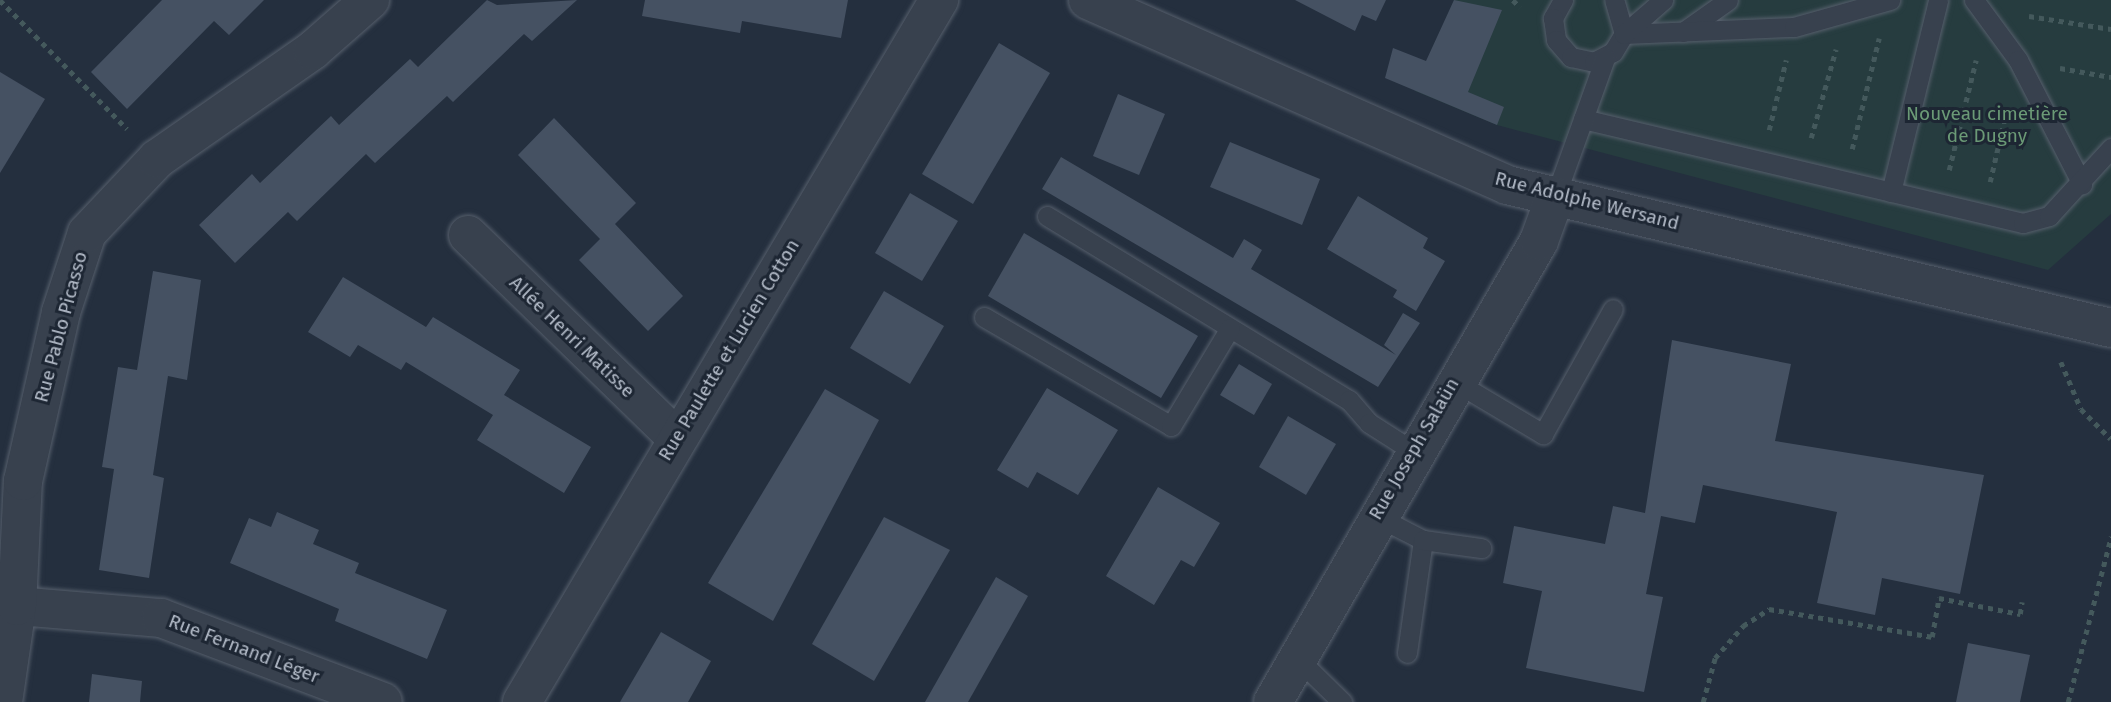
<!DOCTYPE html>
<html>
<head>
<meta charset="utf-8">
<style>
  body { margin:0 }
  #map { position:relative; width:2111px; height:702px; overflow:hidden; background:#242f3e; font-family:"Fira Sans",sans-serif }
  div>[style] { position:absolute }
  [style*='--x'] { left:calc(var(--x)*1px); top:calc(var(--y)*1px); width:calc(var(--w)*1px); rotate:calc(var(--a)*1deg) }
  .green>* { inset:0; background:#263c3f }
  .building>* { inset:0; background:#455162 }
  .path>* { height:4.5px; margin-top:-2.25px; transform-origin:0; background:repeating-linear-gradient(90deg,#44595c 0 5px,transparent 0 10px) }
  .roads { filter:drop-shadow(0 0 2px #565f6c) drop-shadow(0 0 2px #565f6c) }
  .service>* { height:19px; margin:-9.5px; padding:0 9.5px; transform-origin:9.5px; border-radius:9.5px; background:#38414e }
  .minor>* { height:38px; margin:-19px; padding:0 19px; transform-origin:19px; border-radius:19px; background:#38414e }
  span { translate:-50% -50%; white-space:nowrap; text-align:center; line-height:1.15; -webkit-text-stroke:6px #1d2633; paint-order:stroke }
  .park-label { font-size:19px; color:#6b9a76 }
  .street-label { font-size:19px; color:#b4bcc9 }
</style>
</head>
<body>
<div id="map">
  <div class="green">
    <div style="clip-path:polygon(1454px 0,2111px 0,2111px 214px,2048px 270px,1497px 125px,1415px 91px)"></div>
  </div>
  <div class="building">
    <div style="clip-path:polygon(162px 0,264px 0,229px 35px,214px 21px,127px 109px,91px 72px)"></div>
    <div style="clip-path:polygon(487px 0,497px 5px,577px 0,532px 41px,524px 34px,453px 102px,447px 96px,375px 163px,366px 154px,297px 221px,288px 212px,235px 263px,199px 225px,252px 174px,260px 183px,331px 116px,339px 125px,410px 59px,418px 67px)"></div>
    <div style="clip-path:polygon(645px 0,848px 0,841px 38px,742px 21px,740px 33px,642px 16px)"></div>
    <div style="clip-path:polygon(1295px 0,1386px 0,1376px 21px,1362px 15px,1355px 31px)"></div>
    <div style="clip-path:polygon(1454px 0,1502px 10px,1468px 92px,1504px 107px,1497px 125px,1385px 78px,1393px 48px,1426px 61px)"></div>
    <div style="clip-path:polygon(999px 43px,1050px 73px,973px 204px,922px 174px)"></div>
    <div style="clip-path:polygon(0 72px,45px 99px,0 173px)"></div>
    <div style="clip-path:polygon(1118px 94px,1165px 114px,1139px 175px,1093px 156px)"></div>
    <div style="clip-path:polygon(554px 118px,636px 203px,615px 224px,683px 296px,648px 331px,579px 260px,600px 239px,518px 155px)"></div>
    <div style="clip-path:polygon(1230px 142px,1320px 179px,1302px 225px,1210px 187px)"></div>
    <div style="clip-path:polygon(1061px 157px,1233px 258px,1244px 239px,1262px 250px,1251px 269px,1396px 355px,1384px 345px,1403px 313px,1420px 323px,1378px 387px,1042px 189px)"></div>
    <div style="clip-path:polygon(910px 193px,958px 221px,922px 281px,875px 253px)"></div>
    <div style="clip-path:polygon(1358px 196px,1428px 238px,1423px 248px,1445px 261px,1416px 311px,1393px 297px,1397px 290px,1327px 249px)"></div>
    <div style="clip-path:polygon(1024px 233px,1198px 336px,1161px 398px,988px 296px)"></div>
    <div style="clip-path:polygon(153px 271px,201px 280px,187px 380px,168px 376px,153px 475px,164px 478px,149px 578px,99px 570px,114px 469px,102px 467px,118px 367px,137px 370px)"></div>
    <div style="clip-path:polygon(343px 277px,426px 327px,433px 317px,520px 370px,504px 395px,591px 447px,564px 493px,477px 440px,493px 415px,406px 362px,401px 370px,358px 345px,350px 357px,308px 332px)"></div>
    <div style="clip-path:polygon(884px 291px,944px 326px,910px 384px,850px 348px)"></div>
    <div style="clip-path:polygon(1672px 340px,1791px 364px,1775px 441px,1984px 475px,1960px 594px,1882px 578px,1875px 615px,1817px 603px,1837px 512px,1703px 485px,1695px 523px,1661px 516px,1646px 594px,1663px 597px,1644px 692px,1526px 668px,1542px 591px,1503px 583px,1514px 526px,1605px 544px,1613px 506px,1645px 513px)"></div>
    <div style="clip-path:polygon(1239px 364px,1272px 384px,1254px 415px,1220px 395px)"></div>
    <div style="clip-path:polygon(1047px 388px,1118px 430px,1078px 495px,1037px 472px,1028px 488px,997px 470px)"></div>
    <div style="clip-path:polygon(825px 389px,879px 420px,773px 621px,708px 583px)"></div>
    <div style="clip-path:polygon(1288px 416px,1336px 444px,1306px 495px,1259px 467px)"></div>
    <div style="clip-path:polygon(1158px 487px,1220px 523px,1194px 567px,1181px 560px,1154px 605px,1106px 576px)"></div>
    <div style="clip-path:polygon(277px 512px,319px 530px,313px 544px,359px 563px,355px 573px,447px 610px,427px 659px,335px 621px,339px 609px,230px 563px,249px 518px,271px 527px)"></div>
    <div style="clip-path:polygon(884px 517px,950px 550px,874px 681px,812px 644px)"></div>
    <div style="clip-path:polygon(996px 577px,1028px 596px,968px 702px,925px 702px)"></div>
    <div style="clip-path:polygon(661px 632px,711px 661px,688px 702px,620px 702px)"></div>
    <div style="clip-path:polygon(1968px 643px,2030px 655px,2020px 702px,1956px 702px)"></div>
    <div style="clip-path:polygon(92px 674px,142px 681px,140px 702px,89px 702px)"></div>
  </div>
  <div class="path">
    <div style="--x:0;--y:0;--w:181;--a:45.4"></div>
    <div style="--x:1513;--y:0;--w:10;--a:45"></div>
    <div style="--x:2029;--y:16;--w:83;--a:9"></div>
    <div style="--x:2060;--y:68;--w:52;--a:10"></div>
    <div style="--x:1769;--y:130;--w:72;--a:-76.3"></div>
    <div style="--x:1811;--y:138;--w:92;--a:-74.3"></div>
    <div style="--x:1852;--y:149;--w:114;--a:-76.3"></div>
    <div style="--x:1949;--y:170;--w:113;--a:-76.2"></div>
    <div style="--x:1990;--y:182;--w:72;--a:-77.1"></div>
    <div style="--x:2061;--y:362;--w:51;--a:66.9"></div>
    <div style="--x:2081;--y:409;--w:42;--a:45"></div>
    <div style="--x:1703;--y:702;--w:46;--a:-74.7"></div>
    <div style="--x:1715;--y:658;--w:43;--a:-48.8"></div>
    <div style="--x:1743;--y:626;--w:31;--a:-33"></div>
    <div style="--x:1769;--y:609;--w:165;--a:9.7"></div>
    <div style="--x:1932;--y:637;--w:40;--a:-80"></div>
    <div style="--x:1939;--y:598;--w:83;--a:11.2"></div>
    <div style="--x:2020;--y:614;--w:12;--a:-81"></div>
    <div style="--x:2068;--y:702;--w:171;--a:-75.4"></div>
  </div>
  <div class="roads">
    <div class="service">
      <div style="--x:1563;--y:0;--w:21;--a:119"></div>
      <div style="--x:1553;--y:18;--w:22;--a:82"></div>
      <div style="--x:1556;--y:40;--w:23;--a:49"></div>
      <div style="--x:1571;--y:57;--w:24;--a:12"></div>
      <div style="--x:1594;--y:62;--w:21;--a:-28"></div>
      <div style="--x:1613;--y:52;--w:21;--a:-59"></div>
      <div style="--x:1624;--y:34;--w:35;--a:-106"></div>
      <div style="--x:1974;--y:0;--w:74;--a:53.7"></div>
      <div style="--x:2018;--y:60;--w:140;--a:62.7"></div>
      <div style="--x:1683;--y:32;--w:55;--a:-35.4"></div>
      <div style="--x:1624;--y:34;--w:170;--a:-2.4"></div>
      <div style="--x:1794;--y:27;--w:100;--a:-15.7"></div>
      <div style="--x:1624;--y:34;--w:52;--a:-41.1"></div>
      <div style="--x:1583;--y:119;--w:452;--a:13.3"></div>
      <div style="--x:2023;--y:223;--w:27;--a:-15"></div>
      <div style="--x:2049;--y:216;--w:92;--a:-47.6"></div>
      <div style="--x:1891;--y:192;--w:198;--a:-76.2"></div>
      <div style="--x:1555;--y:197;--w:148;--a:-70.2"></div>
      <div style="--x:1047;--y:216;--w:354;--a:31.4"></div>
      <div style="--x:1349;--y:400;--w:30;--a:49"></div>
      <div style="--x:1369;--y:423;--w:52;--a:32.5"></div>
      <div style="--x:984;--y:317;--w:216;--a:30.2"></div>
      <div style="--x:1171;--y:426;--w:114;--a:-59"></div>
      <div style="--x:1454;--y:381;--w:104;--a:30.8"></div>
      <div style="--x:1543;--y:434;--w:143;--a:-60.8"></div>
      <div style="--x:1376;--y:516;--w:53;--a:27.1"></div>
      <div style="--x:1423;--y:540;--w:114;--a:98.1"></div>
      <div style="--x:1423;--y:540;--w:59;--a:7.9"></div>
      <div style="--x:1298;--y:659;--w:62;--a:44.3"></div>
    </div>
    <div class="minor">
      <div style="--x:1088;--y:0;--w:458;--a:23.8"></div>
      <div style="--x:1507;--y:185;--w:621;--a:13.32"></div>
      <div style="--x:468;--y:235;--w:291;--a:44.2"></div>
      <div style="--x:17;--y:606;--w:144;--a:4.8"></div>
      <div style="--x:161;--y:618;--w:237;--a:20.7"></div>
      <div style="--x:3;--y:702;--w:97;--a:-81.7"></div>
      <div style="--x:17;--y:606;--w:125;--a:-87.3"></div>
      <div style="--x:23;--y:481;--w:173;--a:-77.3"></div>
      <div style="--x:61;--y:312;--w:83;--a:-71.8"></div>
      <div style="--x:87;--y:233;--w:102;--a:-46.6"></div>
      <div style="--x:157;--y:159;--w:190;--a:-34.9"></div>
      <div style="--x:313;--y:50;--w:76;--a:-41.3"></div>
      <div style="--x:522;--y:702;--w:817;--a:-59.29"></div>
      <div style="--x:1273;--y:702;--w:532;--a:-60.01"></div>
      <div style="--x:1539;--y:241;--w:47;--a:-70"></div>
    </div>
  </div>
  <div class="park-label">
    <span style="left:1987px;top:125px">Nouveau cimetière<br>de Dugny</span>
  </div>
  <div class="street-label">
    <span style="left:1587px;top:201px;rotate:14deg">Rue Adolphe Wersand</span>
    <span style="left:61px;top:327px;rotate:-75deg">Rue Pablo Picasso</span>
    <span style="left:572px;top:337px;rotate:44deg">Allée Henri Matisse</span>
    <span style="left:729px;top:350px;rotate:-59deg">Rue Paulette et Lucien Cotton</span>
    <span style="left:1414px;top:449px;rotate:-60deg">Rue Joseph Salaün</span>
    <span style="left:244px;top:649px;rotate:21deg">Rue Fernand Léger</span>
  </div>
</div>
</body>
</html>
